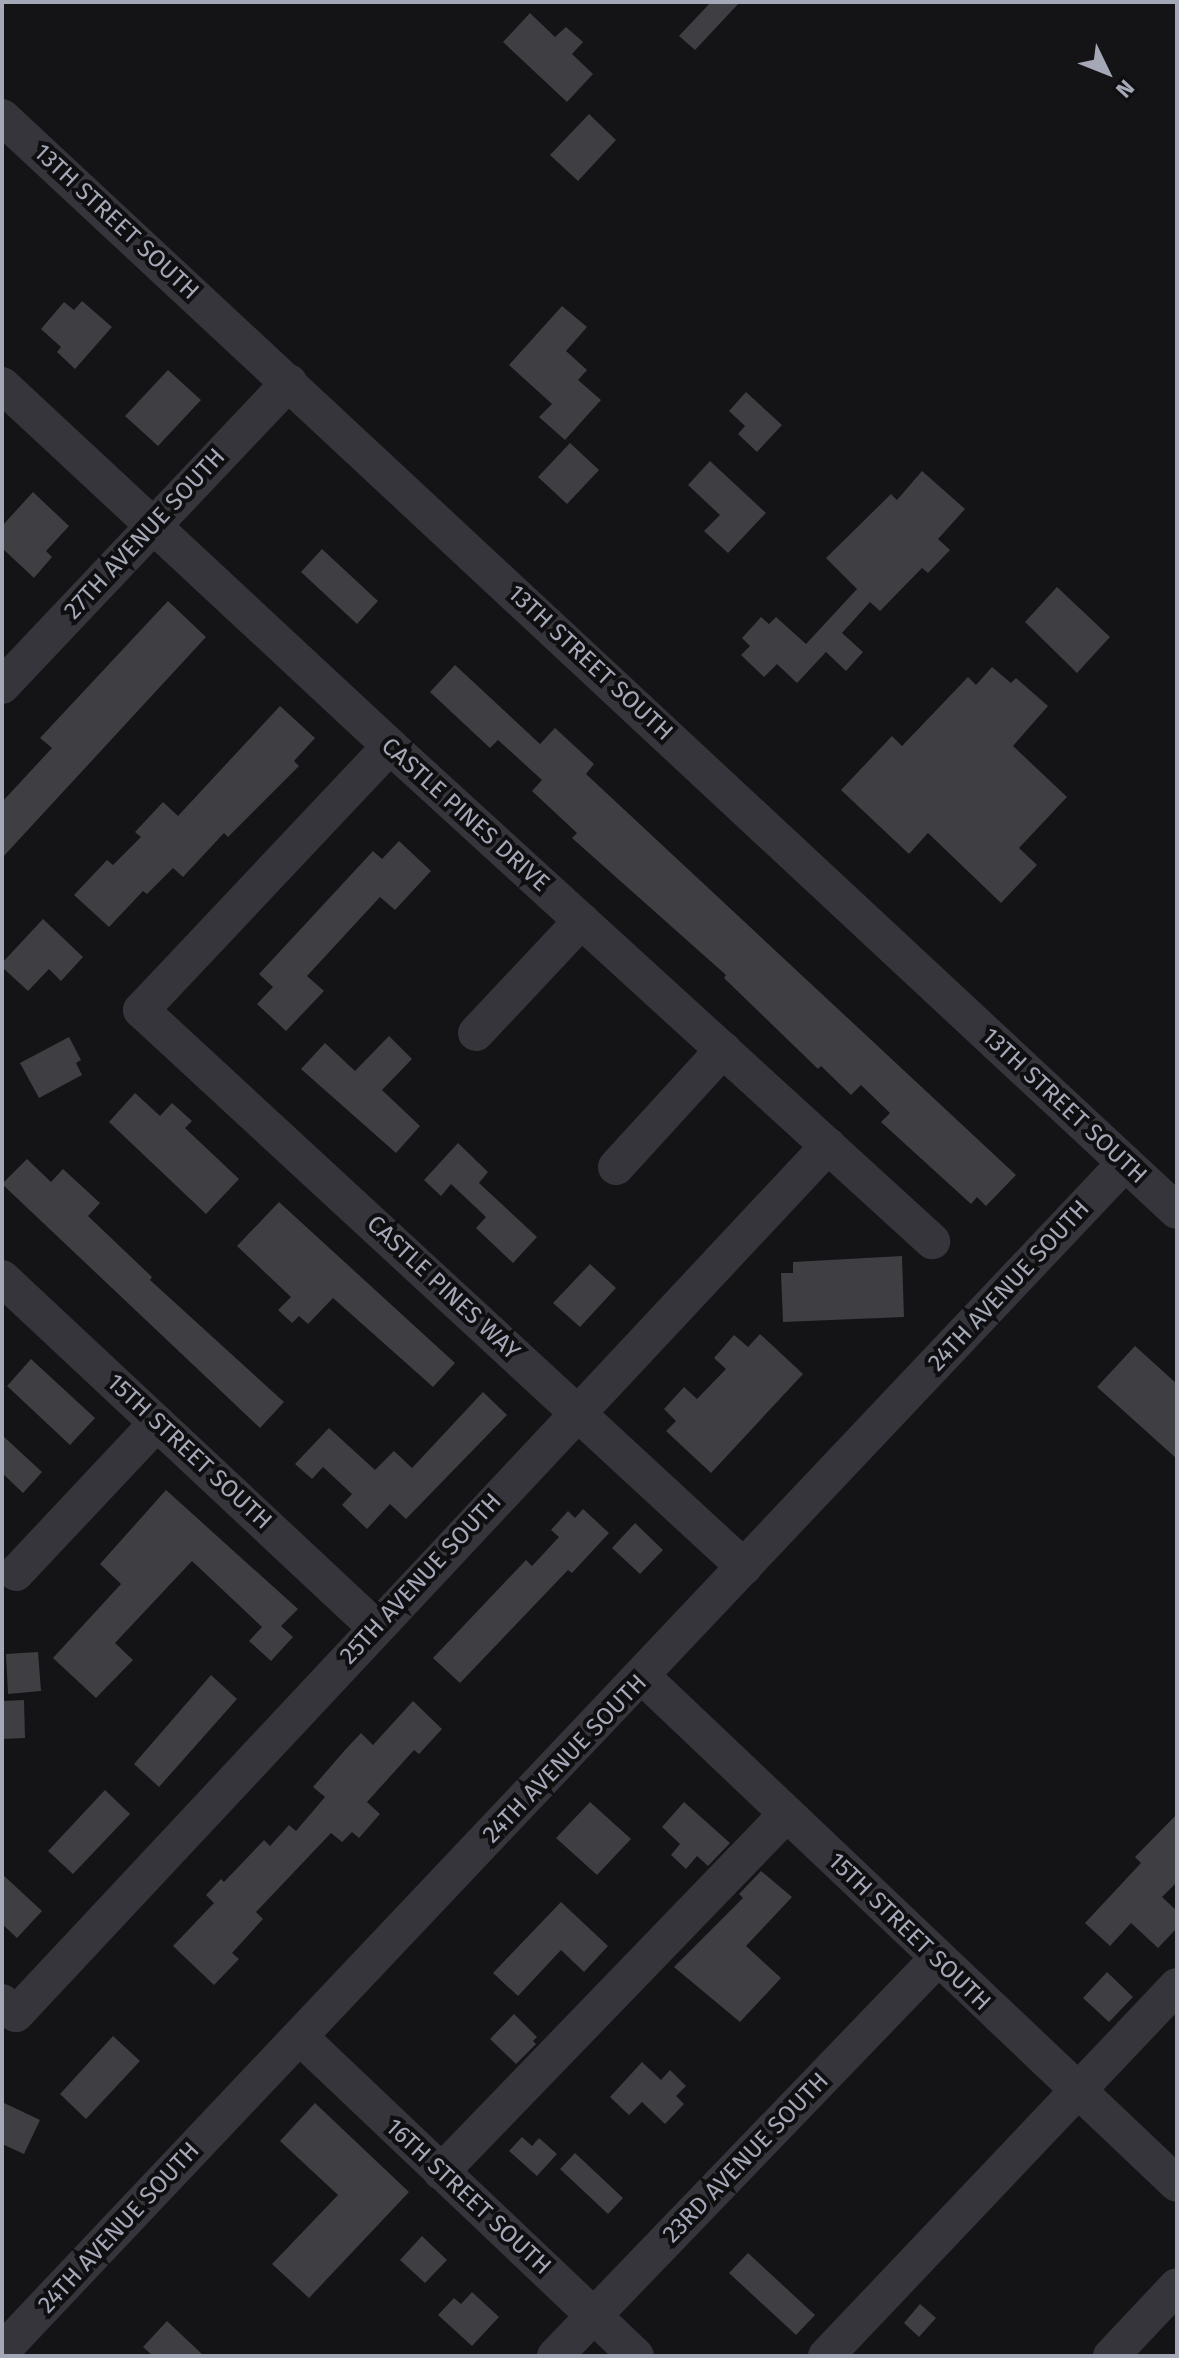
<!DOCTYPE html>
<html>
<head>
<meta charset="utf-8">
<style>
  body { margin:0 }
  #map { position:relative; width:1179px; height:2358px; overflow:hidden; background:#141416; font-family:"Fira Sans",sans-serif }
  div>[style] { position:absolute }
  [style*='--x'] { left:calc(var(--x)*1px); top:calc(var(--y)*1px); width:calc(var(--w)*1px); rotate:calc(var(--a)*1deg) }
  .building>* { inset:0; background:#3e3e43 }
  .minor>* { height:36px; margin:-18px; padding:0 18px; transform-origin:18px; border-radius:18px; background:#35353b }
  span { translate:-50% -50%; white-space:nowrap; text-align:center; line-height:1.15; -webkit-text-stroke:8px #0f0f11; paint-order:stroke }
  .street-label { font-size:24px; color:#a5a8b7 }
  .frame { position:absolute; inset:0; border:4px solid #a5a8b7; pointer-events:none }
  .north { position:absolute; left:1067px; top:32px; width:80px; height:80px; -webkit-text-stroke:6px #0f0f11; paint-order:stroke; rotate:133deg; font-size:22px; font-weight:700; line-height:32px; text-align:center; color:#a5a8b7 }
  .north::after { content:''; display:block; margin:auto; width:28px; height:36px; background:#a5a8b7; clip-path:polygon(50% 0,100% 100%,50% 72%,0 100%) }
</style>
</head>
<body>
<div id="map">
  <div class="building">
    <div style="clip-path:polygon(711px 2px,740px 2px,695px 50px,679px 36px)"></div>
    <div style="clip-path:polygon(530px 13px,555px 37px,566px 27px,583px 42px,572px 54px,593px 74px,567px 102px,503px 42px)"></div>
    <div style="clip-path:polygon(589px 114px,616px 140px,578px 181px,550px 155px)"></div>
    <div style="clip-path:polygon(82px 301px,112px 327px,75px 369px,57px 352px,61px 347px,41px 329px,64px 302px,74px 310px)"></div>
    <div style="clip-path:polygon(562px 306px,587px 327px,566px 351px,587px 370px,578px 380px,601px 400px,565px 440px,539px 417px,552px 404px,509px 365px)"></div>
    <div style="clip-path:polygon(168px 370px,201px 400px,158px 446px,125px 416px)"></div>
    <div style="clip-path:polygon(746px 392px,782px 425px,757px 452px,738px 434px,745px 426px,729px 411px)"></div>
    <div style="clip-path:polygon(570px 443px,599px 470px,567px 504px,538px 477px)"></div>
    <div style="clip-path:polygon(710px 461px,766px 513px,728px 553px,704px 531px,720px 515px,688px 485px)"></div>
    <div style="clip-path:polygon(922px 471px,965px 509px,938px 539px,950px 550px,928px 573px,922px 568px,880px 611px,870px 602px,842px 633px,863px 652px,846px 671px,826px 652px,797px 683px,777px 664px,764px 677px,741px 655px,750px 646px,742px 638px,761px 617px,769px 624px,776px 617px,806px 644px,857px 589px,826px 558px,891px 494px,897px 500px)"></div>
    <div style="clip-path:polygon(33px 492px,69px 526px,46px 551px,52px 557px,34px 578px,2px 548px,2px 526px)"></div>
    <div style="clip-path:polygon(322px 549px,378px 601px,357px 624px,301px 572px)"></div>
    <div style="clip-path:polygon(1057px 587px,1110px 637px,1077px 673px,1025px 622px)"></div>
    <div style="clip-path:polygon(168px 601px,206px 637px,2px 858px,2px 802px,52px 748px,40px 738px)"></div>
    <div style="clip-path:polygon(455px 665px,540px 744px,555px 728px,594px 764px,586px 774px,1016px 1175px,986px 1206px,977px 1197px,971px 1204px,881px 1122px,890px 1113px,861px 1085px,851px 1095px,821px 1066px,818px 1069px,724px 978px,726px 975px,572px 838px,577px 833px,532px 791px,542px 780px,498px 740px,490px 748px,430px 692px)"></div>
    <div style="clip-path:polygon(992px 667px,1011px 683px,1016px 678px,1048px 706px,1013px 746px,1067px 797px,1019px 848px,1037px 865px,1001px 903px,928px 833px,909px 854px,841px 790px,892px 736px,902px 746px,968px 677px,976px 685px)"></div>
    <div style="clip-path:polygon(280px 706px,315px 738px,294px 761px,299px 766px,228px 837px,224px 833px,183px 877px,173px 868px,147px 894px,143px 891px,109px 927px,74px 895px,107px 860px,113px 865px,141px 837px,135px 832px,163px 802px,178px 816px)"></div>
    <div style="clip-path:polygon(399px 841px,431px 871px,395px 910px,380px 897px,307px 976px,324px 991px,286px 1031px,257px 1004px,273px 987px,259px 974px,373px 851px,382px 859px)"></div>
    <div style="clip-path:polygon(43px 919px,83px 957px,61px 981px,49px 969px,28px 991px,2px 967px,2px 963px)"></div>
    <div style="clip-path:polygon(389px 1036px,412px 1059px,382px 1090px,420px 1126px,396px 1153px,301px 1069px,325px 1043px,355px 1071px)"></div>
    <div style="clip-path:polygon(69px 1037px,81px 1060px,76px 1063px,82px 1075px,39px 1098px,20px 1063px)"></div>
    <div style="clip-path:polygon(135px 1093px,160px 1116px,172px 1103px,192px 1121px,185px 1128px,239px 1179px,206px 1214px,109px 1122px)"></div>
    <div style="clip-path:polygon(458px 1143px,488px 1172px,479px 1183px,537px 1237px,513px 1263px,476px 1228px,486px 1217px,451px 1184px,441px 1196px,424px 1180px)"></div>
    <div style="clip-path:polygon(27px 1159px,51px 1182px,63px 1169px,100px 1203px,88px 1216px,152px 1277px,150px 1280px,284px 1402px,260px 1428px,2px 1184px)"></div>
    <div style="clip-path:polygon(279px 1202px,455px 1363px,433px 1387px,333px 1298px,308px 1324px,299px 1316px,292px 1323px,278px 1310px,291px 1297px,237px 1246px)"></div>
    <div style="clip-path:polygon(902px 1256px,904px 1317px,783px 1322px,781px 1273px,793px 1273px,793px 1262px)"></div>
    <div style="clip-path:polygon(590px 1264px,616px 1288px,580px 1327px,553px 1303px)"></div>
    <div style="clip-path:polygon(760px 1334px,803px 1374px,711px 1473px,666px 1431px,676px 1421px,664px 1409px,684px 1387px,697px 1399px,726px 1369px,714px 1358px,734px 1335px,748px 1347px)"></div>
    <div style="clip-path:polygon(1135px 1346px,1177px 1384px,1177px 1459px,1097px 1387px)"></div>
    <div style="clip-path:polygon(31px 1359px,95px 1418px,70px 1445px,7px 1386px)"></div>
    <div style="clip-path:polygon(483px 1392px,507px 1415px,406px 1519px,390px 1504px,367px 1529px,342px 1505px,352px 1494px,323px 1467px,312px 1479px,295px 1464px,329px 1428px,375px 1470px,394px 1451px,412px 1468px)"></div>
    <div style="clip-path:polygon(2px 1435px,42px 1472px,23px 1493px,2px 1473px)"></div>
    <div style="clip-path:polygon(166px 1490px,298px 1609px,281px 1626px,293px 1637px,271px 1661px,249px 1641px,262px 1627px,192px 1561px,115px 1643px,133px 1660px,96px 1698px,53px 1658px,121px 1584px,100px 1564px)"></div>
    <div style="clip-path:polygon(583px 1509px,609px 1533px,572px 1573px,568px 1570px,460px 1683px,433px 1658px,526px 1560px,532px 1566px,559px 1537px,551px 1530px,568px 1511px,575px 1518px)"></div>
    <div style="clip-path:polygon(635px 1523px,663px 1550px,640px 1574px,612px 1548px)"></div>
    <div style="clip-path:polygon(38px 1652px,41px 1691px,8px 1694px,6px 1654px)"></div>
    <div style="clip-path:polygon(211px 1675px,237px 1699px,159px 1787px,134px 1764px)"></div>
    <div style="clip-path:polygon(24px 1700px,25px 1738px,2px 1739px,2px 1701px)"></div>
    <div style="clip-path:polygon(413px 1701px,442px 1729px,419px 1754px,414px 1750px,367px 1802px,380px 1814px,359px 1838px,352px 1832px,342px 1842px,331px 1833px,256px 1912px,263px 1919px,232px 1953px,239px 1959px,214px 1985px,173px 1946px,214px 1903px,206px 1895px,221px 1879px,224px 1882px,264px 1840px,270px 1846px,289px 1825px,296px 1831px,325px 1797px,313px 1787px,345px 1750px,361px 1733px,373px 1745px)"></div>
    <div style="clip-path:polygon(105px 1790px,130px 1814px,73px 1874px,48px 1851px)"></div>
    <div style="clip-path:polygon(590px 1802px,631px 1839px,597px 1875px,556px 1838px)"></div>
    <div style="clip-path:polygon(684px 1802px,730px 1843px,708px 1866px,697px 1856px,686px 1869px,671px 1855px,680px 1844px,662px 1827px)"></div>
    <div style="clip-path:polygon(1177px 1814px,1177px 1882px,1162px 1897px,1177px 1911px,1177px 1928px,1158px 1948px,1131px 1923px,1110px 1946px,1085px 1923px,1141px 1863px,1135px 1857px)"></div>
    <div style="clip-path:polygon(761px 1871px,792px 1897px,746px 1946px,781px 1978px,740px 2022px,674px 1967px,743px 1898px,739px 1894px)"></div>
    <div style="clip-path:polygon(2px 1874px,42px 1911px,17px 1938px,2px 1924px)"></div>
    <div style="clip-path:polygon(561px 1902px,608px 1946px,584px 1972px,561px 1950px,518px 1996px,493px 1973px)"></div>
    <div style="clip-path:polygon(1107px 1972px,1133px 1997px,1109px 2022px,1083px 1998px)"></div>
    <div style="clip-path:polygon(514px 2014px,537px 2037px,533px 2041px,536px 2044px,516px 2064px,490px 2039px)"></div>
    <div style="clip-path:polygon(113px 2036px,140px 2061px,86px 2119px,60px 2094px)"></div>
    <div style="clip-path:polygon(642px 2062px,661px 2080px,670px 2070px,686px 2086px,676px 2096px,684px 2104px,665px 2124px,642px 2102px,629px 2115px,610px 2097px)"></div>
    <div style="clip-path:polygon(2px 2102px,40px 2120px,24px 2154px,2px 2144px)"></div>
    <div style="clip-path:polygon(315px 2103px,409px 2192px,309px 2298px,272px 2264px,338px 2195px,280px 2141px)"></div>
    <div style="clip-path:polygon(522px 2137px,532px 2146px,539px 2138px,557px 2154px,537px 2176px,509px 2151px)"></div>
    <div style="clip-path:polygon(575px 2153px,623px 2198px,608px 2214px,560px 2169px)"></div>
    <div style="clip-path:polygon(422px 2236px,447px 2260px,425px 2283px,400px 2260px)"></div>
    <div style="clip-path:polygon(748px 2253px,815px 2315px,796px 2335px,729px 2273px)"></div>
    <div style="clip-path:polygon(472px 2292px,499px 2317px,472px 2346px,438px 2315px,454px 2298px,461px 2304px)"></div>
    <div style="clip-path:polygon(920px 2304px,936px 2318px,919px 2337px,904px 2323px)"></div>
    <div style="clip-path:polygon(167px 2321px,204px 2356px,153px 2356px,143px 2347px)"></div>
  </div>
  <div class="minor">
    <div style="--x:2;--y:117;--w:1605;--a:42.96"></div>
    <div style="--x:2;--y:385;--w:531;--a:42.94"></div>
    <div style="--x:391;--y:747;--w:733;--a:42.4"></div>
    <div style="--x:2;--y:686;--w:418;--a:-46.6"></div>
    <div style="--x:390;--y:746;--w:363;--a:133.3"></div>
    <div style="--x:141;--y:1010;--w:821;--a:42.73"></div>
    <div style="--x:476;--y:1033;--w:154;--a:-46.8"></div>
    <div style="--x:616;--y:1167;--w:159;--a:-47.6"></div>
    <div style="--x:2;--y:1278;--w:511;--a:43.1"></div>
    <div style="--x:16;--y:1573;--w:206;--a:-46.8"></div>
    <div style="--x:643;--y:1677;--w:736;--a:43.51"></div>
    <div style="--x:2;--y:2002;--w:18;--a:41"></div>
    <div style="--x:16;--y:2014;--w:1189;--a:-46.91"></div>
    <div style="--x:300;--y:2037;--w:463;--a:43.5"></div>
    <div style="--x:441;--y:2172;--w:498;--a:-46"></div>
    <div style="--x:2;--y:2351;--w:1635;--a:-46.61"></div>
    <div style="--x:555;--y:2356;--w:551;--a:-46.1"></div>
    <div style="--x:826;--y:2356;--w:510;--a:-46.51"></div>
    <div style="--x:1111;--y:2356;--w:96;--a:-46.7"></div>
  </div>
  <div class="street-label">
    <span style="left:116px;top:222px;rotate:43deg">13TH STREET SOUTH</span>
    <span style="left:145px;top:534px;rotate:-47deg">27TH AVENUE SOUTH</span>
    <span style="left:590px;top:663px;rotate:43deg">13TH STREET SOUTH</span>
    <span style="left:465px;top:815px;rotate:42deg">CASTLE PINES DRIVE</span>
    <span style="left:1064px;top:1106px;rotate:43deg">13TH STREET SOUTH</span>
    <span style="left:1009px;top:1286px;rotate:-47deg">24TH AVENUE SOUTH</span>
    <span style="left:443px;top:1288px;rotate:43deg">CASTLE PINES WAY</span>
    <span style="left:189px;top:1452px;rotate:43deg">15TH STREET SOUTH</span>
    <span style="left:421px;top:1579px;rotate:-47deg">25TH AVENUE SOUTH</span>
    <span style="left:565px;top:1759px;rotate:-46deg">24TH AVENUE SOUTH</span>
    <span style="left:909px;top:1932px;rotate:44deg">15TH STREET SOUTH</span>
    <span style="left:746px;top:2158px;rotate:-46deg">23RD AVENUE SOUTH</span>
    <span style="left:468px;top:2197px;rotate:43deg">16TH STREET SOUTH</span>
    <span style="left:119px;top:2228px;rotate:-47deg">24TH AVENUE SOUTH</span>
  </div>
  <div class="frame"></div>
  <div class="north">N</div>
</div>
</body>
</html>
